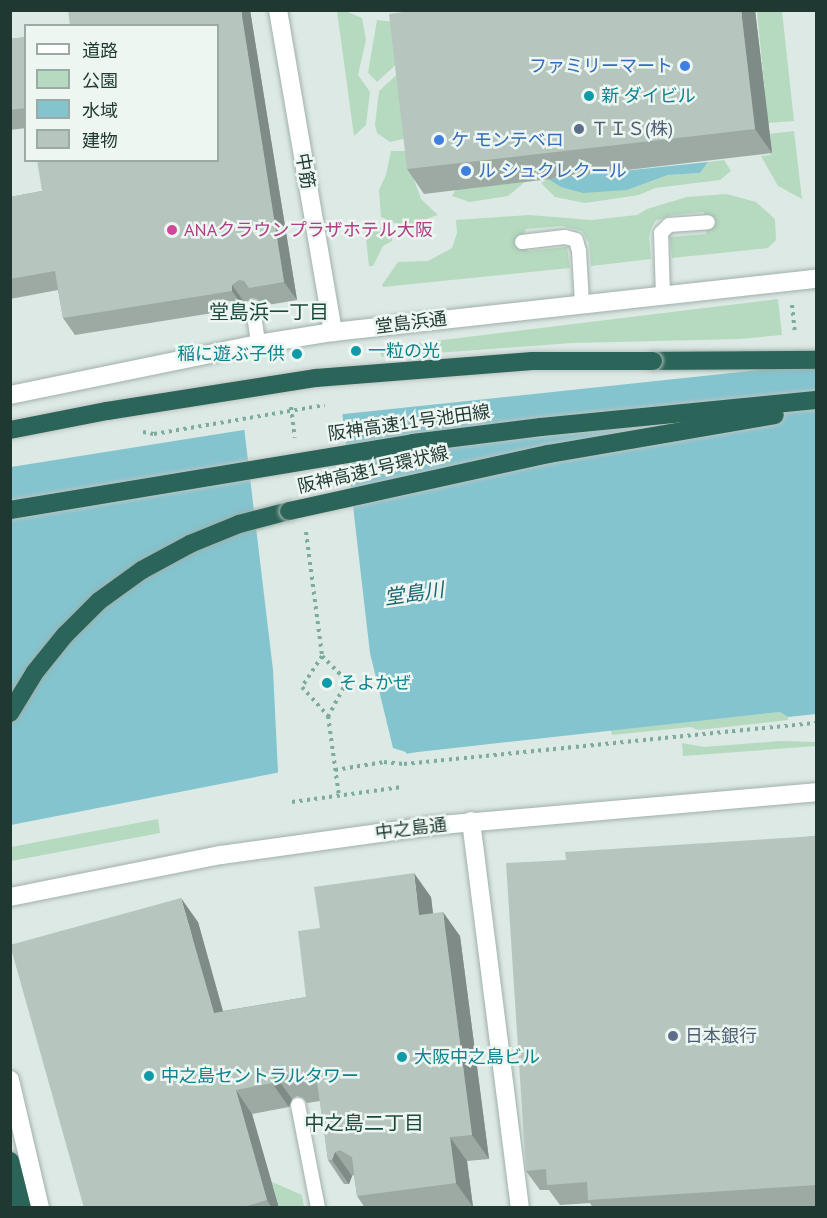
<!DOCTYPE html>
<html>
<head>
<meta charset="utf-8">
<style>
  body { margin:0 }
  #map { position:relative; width:827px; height:1218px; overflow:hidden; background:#dde9e4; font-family:"PT Sans","Noto Sans JP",sans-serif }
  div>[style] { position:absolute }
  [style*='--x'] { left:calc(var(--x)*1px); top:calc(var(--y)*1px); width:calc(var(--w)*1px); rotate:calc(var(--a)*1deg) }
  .green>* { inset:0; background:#b5dabf }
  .water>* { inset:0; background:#84c4cf }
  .pier>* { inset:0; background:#dde9e4 }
  .path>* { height:4px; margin-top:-2px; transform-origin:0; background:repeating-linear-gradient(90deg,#7dac9d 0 3px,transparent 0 7.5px) }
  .roads { filter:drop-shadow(0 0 2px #a0b0ab) drop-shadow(0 0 2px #a0b0ab) }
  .service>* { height:14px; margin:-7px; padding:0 7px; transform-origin:7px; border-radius:7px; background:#fff }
  .minor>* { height:18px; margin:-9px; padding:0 9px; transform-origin:9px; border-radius:9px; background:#fff }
  .tertiary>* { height:18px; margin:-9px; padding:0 9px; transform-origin:9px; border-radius:9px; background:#fff }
  .motorway>* { height:18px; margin:-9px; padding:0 9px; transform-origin:9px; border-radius:9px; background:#2b6458 }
  .bridges { filter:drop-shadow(0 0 2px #bcc3c1) drop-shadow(0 0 2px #bcc3c1) }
  .motorway-bridge>* { height:18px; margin:-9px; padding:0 9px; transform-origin:9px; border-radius:9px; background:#2b6458 }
  .wall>* { inset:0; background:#9daaa4 }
  .shaded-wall>* { inset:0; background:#7f8b86 }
  .building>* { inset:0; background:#b6c6bf }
  .dots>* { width:16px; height:16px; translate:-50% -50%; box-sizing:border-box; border:3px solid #edf6f1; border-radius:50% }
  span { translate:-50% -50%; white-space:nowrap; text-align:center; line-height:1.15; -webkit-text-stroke:5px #edf6f1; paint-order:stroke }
  .shop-label { font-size:18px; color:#366cbe }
  .right { translate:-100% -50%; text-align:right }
  .left { translate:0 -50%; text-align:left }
  .culture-label { font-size:18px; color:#0d838f }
  .service-label { font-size:18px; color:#4e5e75 }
  .street-label { font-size:18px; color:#1f3831 }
  .hotel-label { font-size:18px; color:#b23c85 }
  .neighbourhood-label { font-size:20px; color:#1c493e }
  .water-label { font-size:20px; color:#1b6472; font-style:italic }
  .frame { position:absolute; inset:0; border:12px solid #1f3831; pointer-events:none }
  .legend { position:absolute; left:24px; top:24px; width:195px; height:138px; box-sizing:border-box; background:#edf6f1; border:2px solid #9baaa4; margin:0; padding:8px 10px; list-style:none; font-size:18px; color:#1f3831 }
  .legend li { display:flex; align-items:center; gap:12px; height:30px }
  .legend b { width:30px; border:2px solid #9baaa4 }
</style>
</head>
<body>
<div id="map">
  <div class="green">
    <div style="clip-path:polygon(337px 11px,346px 11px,362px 18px,366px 40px,358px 75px,370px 92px,366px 125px,354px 136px)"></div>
    <div style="clip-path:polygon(757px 11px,782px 11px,794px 121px,768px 123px)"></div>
    <div style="clip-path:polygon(377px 20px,395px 22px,401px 60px,377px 82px,368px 73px)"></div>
    <div style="clip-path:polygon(402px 70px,407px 138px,390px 142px,377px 133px,375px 125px,379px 91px)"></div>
    <div style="clip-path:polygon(794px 131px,802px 199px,778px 186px,761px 156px,771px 155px,768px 134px)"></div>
    <div style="clip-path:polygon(391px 151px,409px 151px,412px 174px,421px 199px,438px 215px,404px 227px,381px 217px,379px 190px,386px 175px)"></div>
    <div style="clip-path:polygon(724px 160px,731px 171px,720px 180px,655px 188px,639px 195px,585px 203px,555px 197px,541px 183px,548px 179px,561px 187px,627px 190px,668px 175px,700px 173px,708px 162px)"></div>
    <div style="clip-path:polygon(525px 182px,508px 196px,470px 202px,452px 196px,456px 189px)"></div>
    <div style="clip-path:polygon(726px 194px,756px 202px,775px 219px,776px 240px,768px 248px,672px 258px,670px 237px,706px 234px,707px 228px,704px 212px,672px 215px,655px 221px,651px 229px,649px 237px,651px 259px,591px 266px,589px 243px,582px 231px,562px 226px,526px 229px,523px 236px,528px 251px,567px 247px,570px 268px,383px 287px,382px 285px,398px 262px,428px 261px,452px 248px,457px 233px,456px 220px,529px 215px,592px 220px,637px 215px,647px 209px,687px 197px)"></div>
    <div style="clip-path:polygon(364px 220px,392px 233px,392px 241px,383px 246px,373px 266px,369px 266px)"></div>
    <div style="clip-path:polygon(778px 299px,782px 335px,739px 339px,572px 343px,382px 357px,378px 348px)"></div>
    <div style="clip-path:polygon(780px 712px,788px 717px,788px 720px,698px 730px,691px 727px,612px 735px,611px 730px)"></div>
    <div style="clip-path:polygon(780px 741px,816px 742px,816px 746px,683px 756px,682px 743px,704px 747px)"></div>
    <div style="clip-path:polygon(158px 819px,160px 833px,11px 861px,11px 847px)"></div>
    <div style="clip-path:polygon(272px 1182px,302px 1195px,304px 1207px,279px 1207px)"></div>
  </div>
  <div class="water">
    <div style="clip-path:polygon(708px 162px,700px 173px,668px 175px,627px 190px,583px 193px,561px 187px,548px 179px)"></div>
    <div style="clip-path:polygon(816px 364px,816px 714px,788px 717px,780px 712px,418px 752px,281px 772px,11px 825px,11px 467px,344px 414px)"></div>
  </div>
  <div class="pier">
    <div style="clip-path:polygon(342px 411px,370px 653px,393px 748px,406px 752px,406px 755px,275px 776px,278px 772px,273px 670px,244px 427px)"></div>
  </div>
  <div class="path">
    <div style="--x:792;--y:305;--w:30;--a:84"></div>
    <div style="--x:291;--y:407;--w:31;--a:83"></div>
    <div style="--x:143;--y:432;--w:11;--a:10"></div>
    <div style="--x:154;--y:434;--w:173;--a:-9.6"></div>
    <div style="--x:306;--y:532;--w:125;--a:82.6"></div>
    <div style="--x:322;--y:656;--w:35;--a:45"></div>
    <div style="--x:347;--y:681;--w:40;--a:118"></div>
    <div style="--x:328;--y:716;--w:81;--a:82.2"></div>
    <div style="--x:322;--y:656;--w:37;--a:123"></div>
    <div style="--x:302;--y:687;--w:39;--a:48"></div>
    <div style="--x:335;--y:770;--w:50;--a:-9.3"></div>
    <div style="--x:384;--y:762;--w:20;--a:6"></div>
    <div style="--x:404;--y:764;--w:414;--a:-5.7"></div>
    <div style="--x:292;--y:802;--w:111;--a:-7.8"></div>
  </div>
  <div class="roads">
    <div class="service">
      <div style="--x:522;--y:242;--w:43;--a:-6.6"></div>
      <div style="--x:565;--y:237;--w:11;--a:15"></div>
      <div style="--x:576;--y:240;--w:11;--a:75"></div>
      <div style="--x:579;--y:251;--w:52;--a:86.7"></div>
      <div style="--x:663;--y:296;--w:63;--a:-91.8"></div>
      <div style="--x:661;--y:233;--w:11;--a:-45"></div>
      <div style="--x:669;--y:225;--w:39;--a:-4"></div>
      <div style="--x:253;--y:307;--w:37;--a:82"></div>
      <div style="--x:298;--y:1105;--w:105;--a:79"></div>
    </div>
    <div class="minor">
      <div style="--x:278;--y:10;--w:327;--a:80.3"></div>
      <div style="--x:10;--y:395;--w:253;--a:-11.6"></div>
      <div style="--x:258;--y:344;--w:76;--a:-9.1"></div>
      <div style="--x:333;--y:332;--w:486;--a:-6.3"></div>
      <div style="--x:10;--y:1080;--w:131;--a:76.8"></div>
    </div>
    <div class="tertiary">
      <div style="--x:471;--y:821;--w:390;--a:82.8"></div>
      <div style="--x:10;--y:897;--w:215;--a:-11.3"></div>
      <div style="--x:221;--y:855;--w:211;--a:-7.9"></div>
      <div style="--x:430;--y:826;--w:387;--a:-5"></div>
    </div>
    <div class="motorway">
      <div style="--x:653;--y:361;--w:163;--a:-0.4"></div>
      <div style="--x:10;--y:713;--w:48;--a:-58.6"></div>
      <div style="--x:35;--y:672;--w:48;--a:-51"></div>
      <div style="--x:65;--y:635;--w:48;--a:-45"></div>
      <div style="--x:99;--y:601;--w:53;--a:-35.8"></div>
      <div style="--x:142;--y:570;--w:55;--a:-28.4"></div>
      <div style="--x:190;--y:544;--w:53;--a:-22.2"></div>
      <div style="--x:239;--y:524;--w:52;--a:-14.6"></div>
      <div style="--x:10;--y:1161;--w:49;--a:75.7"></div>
    </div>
  </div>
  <div class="bridges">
    <div class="motorway-bridge">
      <div style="--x:10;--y:430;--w:99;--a:-11.1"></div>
      <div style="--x:107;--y:411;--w:212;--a:-9"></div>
      <div style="--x:316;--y:378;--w:217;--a:-4.5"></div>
      <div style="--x:532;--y:361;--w:121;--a:0"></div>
      <div style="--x:10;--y:510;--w:409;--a:-9.4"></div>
      <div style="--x:413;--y:443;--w:129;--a:-7.1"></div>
      <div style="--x:541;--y:427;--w:276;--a:-5.6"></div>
      <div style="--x:289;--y:511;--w:265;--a:-12.4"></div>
      <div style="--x:548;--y:454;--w:230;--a:-9.7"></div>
    </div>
  </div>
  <div class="wall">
    <div style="clip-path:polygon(250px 10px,297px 300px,262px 306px,257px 299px,251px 298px,245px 303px,244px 308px,75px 335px,63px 318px,58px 290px,10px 299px,10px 197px,42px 191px)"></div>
    <div style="clip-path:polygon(755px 10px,772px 153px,424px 194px,407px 169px)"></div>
    <div style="clip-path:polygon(26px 37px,26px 128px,10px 130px,10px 39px)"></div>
    <div style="clip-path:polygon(816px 836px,816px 1206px,787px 1208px,593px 1208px,590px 1203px,560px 1205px,549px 1190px,540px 1190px,526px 1171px,566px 860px)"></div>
    <div style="clip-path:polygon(431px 897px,433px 913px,460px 936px,489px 1159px,467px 1161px,473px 1207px,365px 1208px,357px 1196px,354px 1175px,352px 1176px,349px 1184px,344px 1184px,328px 1160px,320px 1101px,307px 1103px,303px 1098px,297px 1096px,292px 1099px,289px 1107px,252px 1114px,279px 1208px,84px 1208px,198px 922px,223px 1011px,306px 997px,320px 928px)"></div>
  </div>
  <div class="shaded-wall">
    <div style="clip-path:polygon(241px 10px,250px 10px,297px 300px,284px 282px)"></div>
    <div style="clip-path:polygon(741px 10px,755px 10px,772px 153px,755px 129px)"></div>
    <div style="clip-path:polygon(232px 285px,245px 303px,244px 308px,232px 291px)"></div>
    <div style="clip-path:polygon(414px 873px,431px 897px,436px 939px,419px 915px)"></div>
    <div style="clip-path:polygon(181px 898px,198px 922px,230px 1037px,214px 1013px)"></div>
    <div style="clip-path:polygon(443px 912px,460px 936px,489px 1159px,472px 1135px)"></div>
    <div style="clip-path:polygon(275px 1075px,292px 1099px,289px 1107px,272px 1083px)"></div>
    <div style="clip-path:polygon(236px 1090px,252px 1114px,279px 1208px,272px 1208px,267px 1200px)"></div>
    <div style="clip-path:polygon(450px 1137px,467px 1161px,473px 1207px,456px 1183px)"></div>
    <div style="clip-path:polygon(335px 1152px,352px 1176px,349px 1184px,332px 1160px)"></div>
  </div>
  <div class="building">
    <div style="clip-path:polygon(68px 10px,241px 10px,284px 282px,249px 288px,244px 281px,239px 280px,232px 285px,232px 291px,63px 318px,55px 271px,10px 279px,10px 197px,42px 191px,37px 160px,218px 160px,218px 26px,70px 26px)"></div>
    <div style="clip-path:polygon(417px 10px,741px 10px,755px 129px,407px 169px,389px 14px)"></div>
    <div style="clip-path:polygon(26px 37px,26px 108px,10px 110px,10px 39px)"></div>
    <div style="clip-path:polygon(816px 836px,816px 1185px,588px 1200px,587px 1182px,547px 1185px,546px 1169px,526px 1171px,506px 863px,566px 860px,565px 852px)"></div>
    <div style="clip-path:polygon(414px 873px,419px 915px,443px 912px,472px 1135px,450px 1137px,456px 1183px,357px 1196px,352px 1157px,340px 1150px,335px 1152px,332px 1160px,328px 1160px,316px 1075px,290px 1079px,288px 1075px,280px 1072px,275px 1075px,272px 1083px,236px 1090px,267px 1200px,240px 1208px,84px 1208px,10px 945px,181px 898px,214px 1013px,306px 997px,298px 931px,320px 928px,314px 887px)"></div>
  </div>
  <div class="dots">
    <div style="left:685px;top:66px;background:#3f7fe0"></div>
    <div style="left:589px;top:96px;background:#0f9aa8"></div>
    <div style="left:579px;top:129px;background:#5c6f8a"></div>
    <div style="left:439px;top:140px;background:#3f7fe0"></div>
    <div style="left:466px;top:171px;background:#3f7fe0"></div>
    <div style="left:172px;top:230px;background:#d1479c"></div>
    <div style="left:356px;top:351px;background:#0f9aa8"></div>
    <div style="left:297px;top:354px;background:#0f9aa8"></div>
    <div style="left:327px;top:683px;background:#0f9aa8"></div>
    <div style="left:673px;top:1036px;background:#5c6f8a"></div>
    <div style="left:402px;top:1057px;background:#0f9aa8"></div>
    <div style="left:149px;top:1076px;background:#0f9aa8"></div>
  </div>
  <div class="shop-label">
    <span class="right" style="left:673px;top:66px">ファミリーマート</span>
    <span class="left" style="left:451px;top:140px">ケ モンテベロ</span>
    <span class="left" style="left:478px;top:171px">ル シュクレクール</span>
  </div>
  <div class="culture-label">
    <span class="left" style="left:601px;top:96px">新 ダイビル</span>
    <span class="left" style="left:368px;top:351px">一粒の光</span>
    <span class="right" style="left:285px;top:354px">稲に遊ぶ子供</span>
    <span class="left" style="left:339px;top:683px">そよかぜ</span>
    <span class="left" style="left:414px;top:1057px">大阪中之島ビル</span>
    <span class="left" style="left:161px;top:1076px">中之島セントラルタワー</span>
  </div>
  <div class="service-label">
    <span class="left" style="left:591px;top:129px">ＴＩＳ(株)</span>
    <span class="left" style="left:685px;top:1036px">日本銀行</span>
  </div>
  <div class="street-label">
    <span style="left:305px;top:171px;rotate:80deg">中筋</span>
    <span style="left:411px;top:323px;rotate:-7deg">堂島浜通</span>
    <span style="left:409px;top:423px;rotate:-8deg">阪神高速11号池田線</span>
    <span style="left:373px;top:470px;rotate:-13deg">阪神高速1号環状線</span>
    <span style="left:411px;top:829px;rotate:-7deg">中之島通</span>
  </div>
  <div class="hotel-label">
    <span class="left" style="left:184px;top:230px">ANAクラウンプラザホテル大阪</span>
  </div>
  <div class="neighbourhood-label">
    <span style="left:269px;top:312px">堂島浜一丁目</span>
    <span style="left:364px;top:1123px">中之島二丁目</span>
  </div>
  <div class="water-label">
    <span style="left:414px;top:594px;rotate:-8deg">堂島川</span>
  </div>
  <div class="frame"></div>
  <ul class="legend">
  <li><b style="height:8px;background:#fff"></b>道路</li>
  <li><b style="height:16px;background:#b5dabf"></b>公園</li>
  <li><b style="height:16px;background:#84c4cf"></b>水域</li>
  <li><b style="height:16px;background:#b6c6bf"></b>建物</li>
  </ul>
</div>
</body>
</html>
